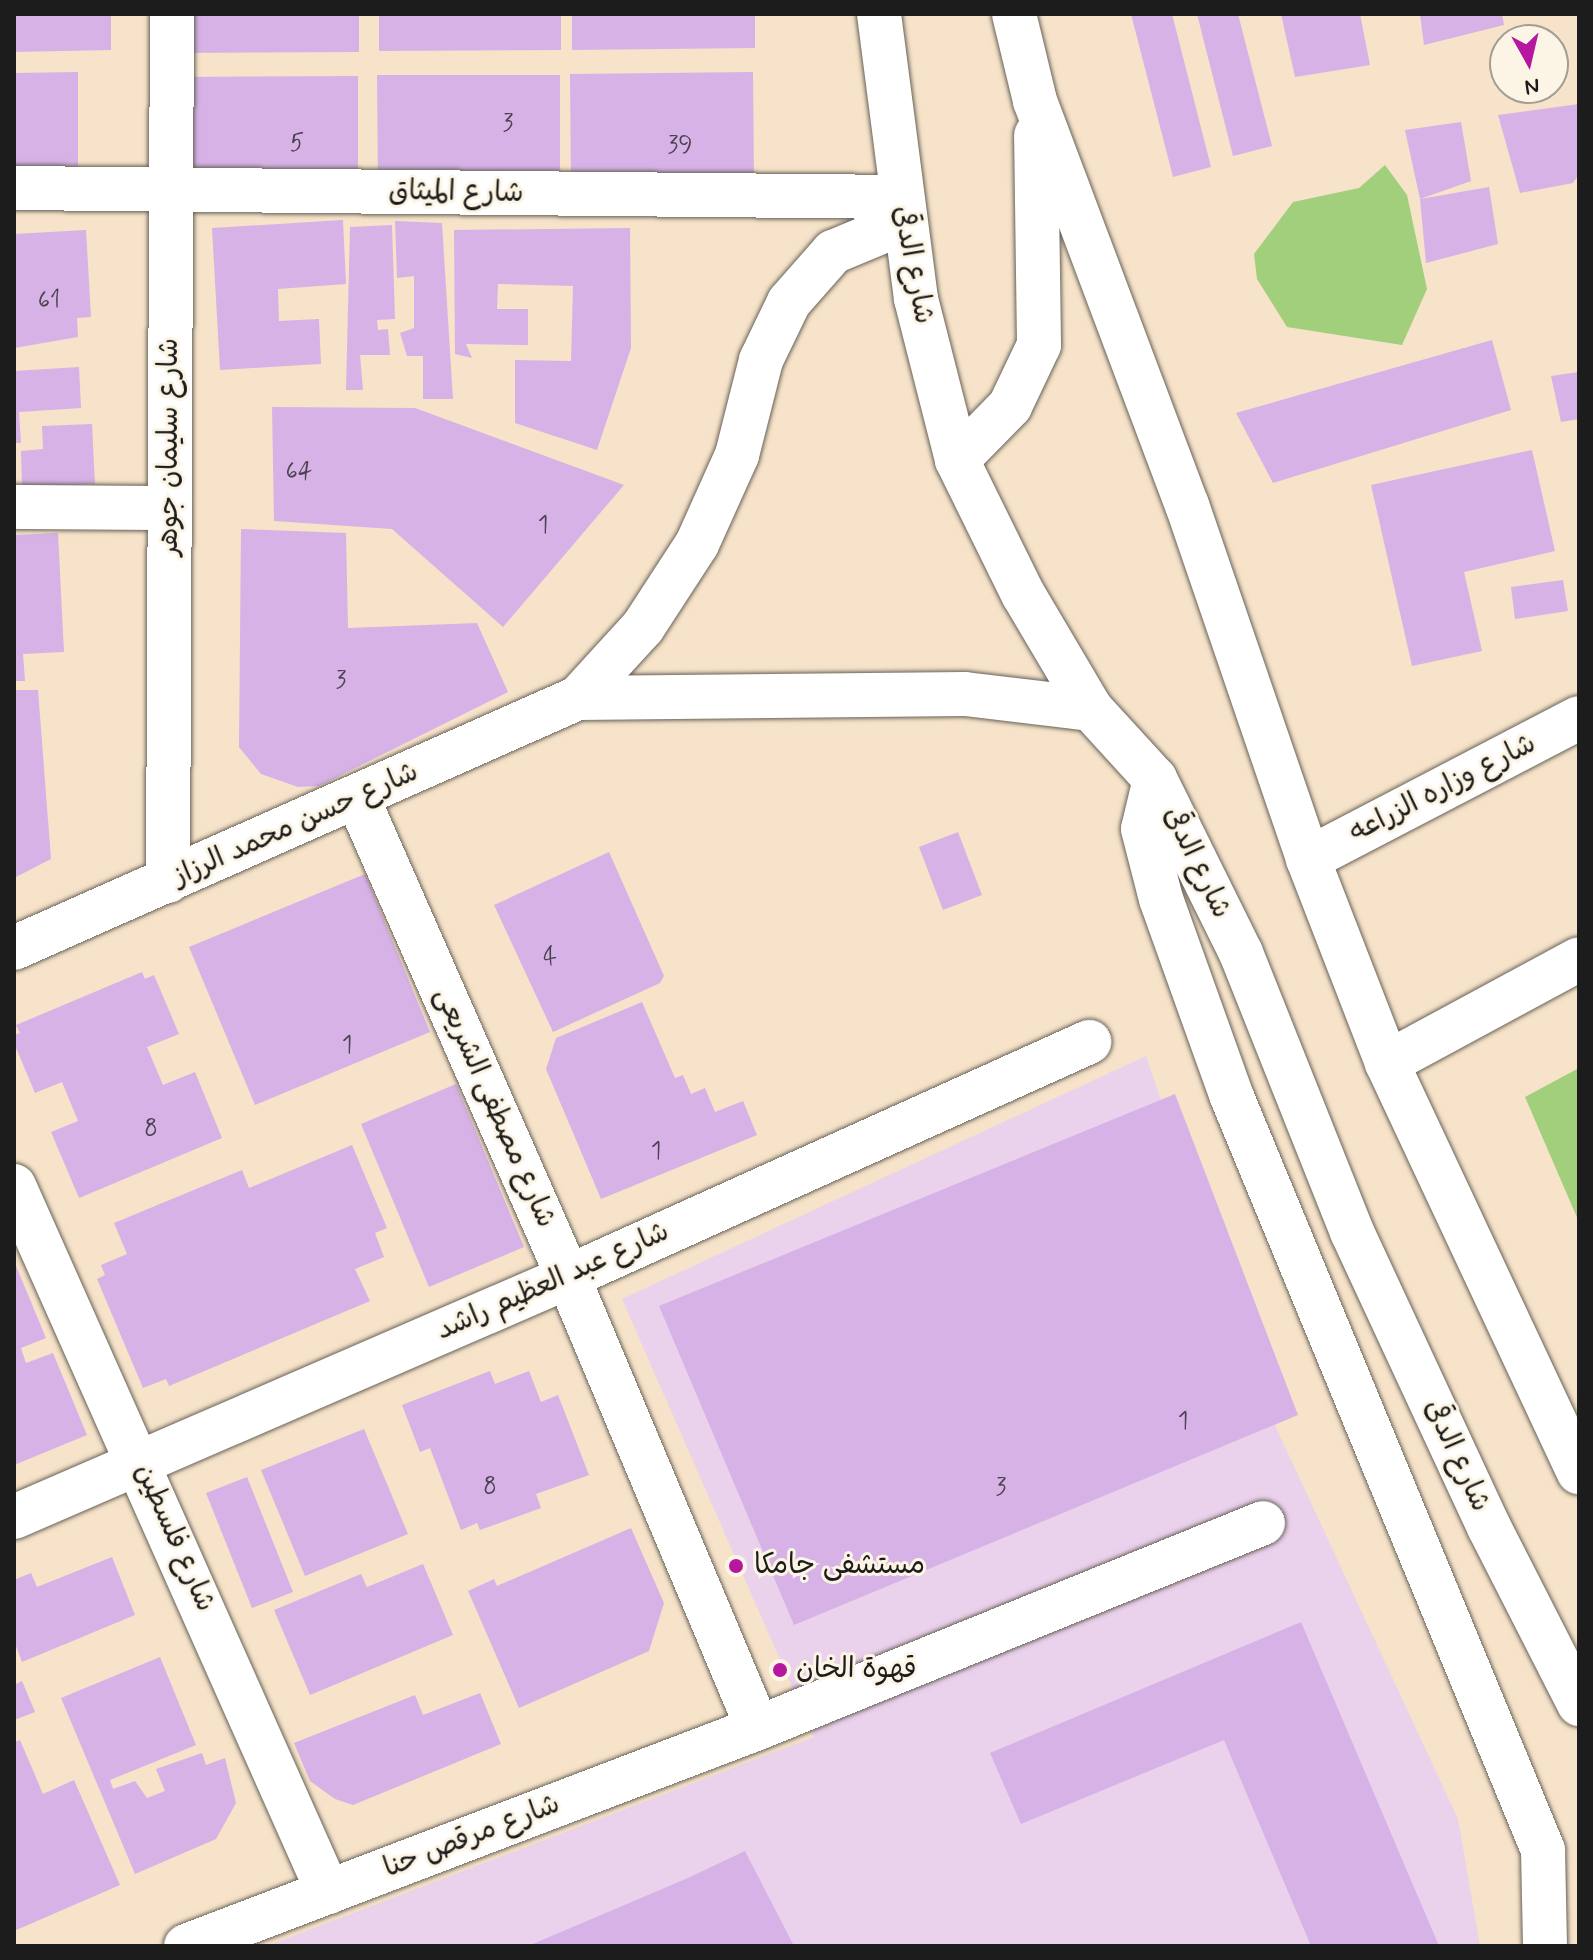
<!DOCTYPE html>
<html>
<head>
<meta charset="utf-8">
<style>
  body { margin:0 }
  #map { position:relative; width:1593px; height:1960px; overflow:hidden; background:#f6e3c9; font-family:Mynerve,"Playpen Sans Arabic",sans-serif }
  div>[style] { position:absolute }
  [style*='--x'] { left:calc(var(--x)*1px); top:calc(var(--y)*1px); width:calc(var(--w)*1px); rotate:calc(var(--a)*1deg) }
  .built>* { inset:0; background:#ead1ec }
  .green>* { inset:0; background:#a1cf7c }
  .building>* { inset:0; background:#d7b2e7 }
  .roads { filter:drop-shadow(0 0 2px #686259) drop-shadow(0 0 2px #686259) }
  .street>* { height:44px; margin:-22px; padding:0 22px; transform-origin:22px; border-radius:22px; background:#fff }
  .secondary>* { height:44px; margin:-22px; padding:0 22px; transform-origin:22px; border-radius:22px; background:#fff }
  .highway>* { height:44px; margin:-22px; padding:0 22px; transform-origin:22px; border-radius:22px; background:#fff }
  .dots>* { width:22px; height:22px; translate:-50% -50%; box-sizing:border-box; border:4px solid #fcf5e5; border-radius:50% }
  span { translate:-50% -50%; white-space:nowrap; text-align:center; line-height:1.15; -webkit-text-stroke:6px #fcf5e5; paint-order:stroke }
  .number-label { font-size:24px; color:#4b424f }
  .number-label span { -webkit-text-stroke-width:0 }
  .street-label { font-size:28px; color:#1c1c1c }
  .poi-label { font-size:28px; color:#1c1c1c }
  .left { translate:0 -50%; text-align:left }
  .frame { position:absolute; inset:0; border:16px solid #1c1c1c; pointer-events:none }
  .north { position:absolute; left:1489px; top:24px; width:80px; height:80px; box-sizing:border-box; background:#fcf5e5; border:2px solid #a29e95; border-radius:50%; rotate:172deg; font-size:22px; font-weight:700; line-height:32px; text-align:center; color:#1c1c1c }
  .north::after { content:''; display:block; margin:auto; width:28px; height:36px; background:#b5179e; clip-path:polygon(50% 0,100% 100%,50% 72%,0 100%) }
</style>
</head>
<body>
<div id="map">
  <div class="built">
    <div style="clip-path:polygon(1146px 1056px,1258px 1389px,1458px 1819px,1480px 1946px,267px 1946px,814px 1737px,622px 1299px)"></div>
  </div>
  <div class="green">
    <div style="clip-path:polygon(1385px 165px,1407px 195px,1427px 289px,1402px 345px,1287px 327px,1257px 279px,1254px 254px,1293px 202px,1359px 188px)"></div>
    <div style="clip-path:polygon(1579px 1068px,1579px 1222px,1525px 1097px)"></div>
  </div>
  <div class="building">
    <div style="clip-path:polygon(14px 14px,111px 14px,111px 50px,14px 52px)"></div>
    <div style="clip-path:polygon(177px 14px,359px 14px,359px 52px,177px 53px)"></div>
    <div style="clip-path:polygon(379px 14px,561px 14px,561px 50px,379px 51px)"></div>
    <div style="clip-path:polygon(572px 14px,755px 14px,755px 48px,572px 50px)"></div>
    <div style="clip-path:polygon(1131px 14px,1172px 14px,1211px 167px,1173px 177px)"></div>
    <div style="clip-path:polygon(1197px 14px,1238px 14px,1272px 146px,1233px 156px)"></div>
    <div style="clip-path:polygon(1281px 14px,1360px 14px,1370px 65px,1295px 77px)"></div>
    <div style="clip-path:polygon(1420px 14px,1502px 14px,1504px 25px,1424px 45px)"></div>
    <div style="clip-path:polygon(78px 72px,78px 181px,14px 183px,14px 73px)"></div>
    <div style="clip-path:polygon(753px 72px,754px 182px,571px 184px,570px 74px)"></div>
    <div style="clip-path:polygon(377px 75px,560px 75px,560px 184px,378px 185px)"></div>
    <div style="clip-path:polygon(358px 76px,358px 186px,176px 187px,175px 77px)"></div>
    <div style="clip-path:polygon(1579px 104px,1579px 174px,1573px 183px,1520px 193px,1498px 115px)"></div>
    <div style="clip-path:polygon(1461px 122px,1471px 181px,1420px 199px,1405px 130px)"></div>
    <div style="clip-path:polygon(1489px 187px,1498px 244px,1426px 263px,1420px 199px)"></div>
    <div style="clip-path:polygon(343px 220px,346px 284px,278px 289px,279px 321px,319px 319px,321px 364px,220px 370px,212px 228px)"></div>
    <div style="clip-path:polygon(395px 221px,442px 223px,453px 399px,423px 399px,423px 356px,407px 356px,400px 333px,414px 328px,414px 276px,397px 278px)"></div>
    <div style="clip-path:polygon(392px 225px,395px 319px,377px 320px,378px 330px,388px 329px,390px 355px,360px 355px,363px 390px,346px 390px,350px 227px)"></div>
    <div style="clip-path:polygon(630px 228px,631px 348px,597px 450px,515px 423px,515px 360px,571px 361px,573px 286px,498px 284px,497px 309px,528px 309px,528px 345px,466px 344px,472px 358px,455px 354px,454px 230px)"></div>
    <div style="clip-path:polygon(86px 230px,91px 317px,77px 318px,78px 337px,14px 348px,14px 234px)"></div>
    <div style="clip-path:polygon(1492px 340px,1511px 410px,1273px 483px,1236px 413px)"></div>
    <div style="clip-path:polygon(79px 367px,81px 408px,19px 412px,21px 443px,14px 443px,14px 371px)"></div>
    <div style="clip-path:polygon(1579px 372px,1579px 419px,1561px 422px,1551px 376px)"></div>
    <div style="clip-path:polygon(272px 407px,415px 408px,624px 485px,503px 627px,392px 529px,274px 521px)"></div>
    <div style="clip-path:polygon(92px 424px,95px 484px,22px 487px,21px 451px,43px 449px,42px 426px)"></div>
    <div style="clip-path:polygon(1532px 450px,1555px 551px,1464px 572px,1482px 651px,1412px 666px,1371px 485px)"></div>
    <div style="clip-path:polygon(241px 529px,346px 533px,348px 628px,477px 623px,508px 692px,319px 786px,298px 787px,261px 774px,239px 747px)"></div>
    <div style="clip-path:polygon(58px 533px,64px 652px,23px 654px,25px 681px,14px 681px,14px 535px)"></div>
    <div style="clip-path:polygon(1563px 580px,1568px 611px,1515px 619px,1511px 587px)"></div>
    <div style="clip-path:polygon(14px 690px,38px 690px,51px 859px,14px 878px)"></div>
    <div style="clip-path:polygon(958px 832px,982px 895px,943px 910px,919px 847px)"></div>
    <div style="clip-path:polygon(609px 852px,664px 976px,660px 983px,553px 1032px,494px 905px)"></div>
    <div style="clip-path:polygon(365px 874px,430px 1032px,255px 1105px,189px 947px)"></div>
    <div style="clip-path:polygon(142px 972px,145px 979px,154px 975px,179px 1034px,147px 1047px,163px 1085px,195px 1072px,222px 1138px,79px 1198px,51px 1132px,78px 1121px,62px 1082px,35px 1093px,14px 1043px,14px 1035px,20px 1033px,16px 1025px)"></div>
    <div style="clip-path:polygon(642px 1002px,675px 1078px,683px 1075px,691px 1094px,705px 1088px,715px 1112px,743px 1101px,757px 1135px,601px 1199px,546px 1069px,556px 1038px)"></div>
    <div style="clip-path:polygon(456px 1084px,524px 1247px,429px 1287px,361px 1124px)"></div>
    <div style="clip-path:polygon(1175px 1094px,1298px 1415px,794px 1625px,659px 1306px)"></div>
    <div style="clip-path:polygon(352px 1145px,387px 1228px,375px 1233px,384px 1257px,355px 1269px,370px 1301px,169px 1386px,166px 1379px,143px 1388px,97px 1279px,105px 1275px,101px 1265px,127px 1254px,114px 1223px,242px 1170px,249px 1188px)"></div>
    <div style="clip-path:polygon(14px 1261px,46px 1338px,21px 1348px,26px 1363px,53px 1353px,87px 1435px,14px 1465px)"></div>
    <div style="clip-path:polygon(490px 1371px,495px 1384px,529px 1371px,541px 1402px,558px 1395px,589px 1475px,536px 1494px,541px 1508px,480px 1530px,477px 1523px,461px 1530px,430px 1448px,420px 1452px,402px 1405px)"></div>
    <div style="clip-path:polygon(364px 1429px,408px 1534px,305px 1576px,261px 1470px)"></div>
    <div style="clip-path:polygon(247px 1477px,293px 1592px,252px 1608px,206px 1493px)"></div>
    <div style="clip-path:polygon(631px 1528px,664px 1603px,649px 1651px,519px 1708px,468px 1591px,494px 1579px,497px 1586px)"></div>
    <div style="clip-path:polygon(112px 1557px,135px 1615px,22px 1662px,14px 1641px,14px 1580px,31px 1573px,37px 1587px)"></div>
    <div style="clip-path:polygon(423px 1564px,453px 1635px,310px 1695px,274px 1610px,361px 1574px,367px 1587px)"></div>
    <div style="clip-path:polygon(1301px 1622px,1439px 1946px,1311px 1946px,1224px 1740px,1021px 1824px,990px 1753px)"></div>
    <div style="clip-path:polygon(160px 1657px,196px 1745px,110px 1780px,113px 1789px,135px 1781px,147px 1798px,165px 1791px,156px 1769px,202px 1753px,206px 1765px,225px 1758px,236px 1803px,216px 1839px,135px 1874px,61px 1698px)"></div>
    <div style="clip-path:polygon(22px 1681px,35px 1712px,14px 1720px,14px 1685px)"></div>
    <div style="clip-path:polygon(480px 1693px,501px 1744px,353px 1805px,335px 1799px,310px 1781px,294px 1743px,415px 1695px,423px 1715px)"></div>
    <div style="clip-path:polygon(20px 1740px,43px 1794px,74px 1780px,120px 1885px,14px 1931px,14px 1742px)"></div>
    <div style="clip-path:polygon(745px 1851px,794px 1946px,528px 1946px,688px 1878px)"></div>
  </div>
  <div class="roads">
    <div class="street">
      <div style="--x:14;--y:188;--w:885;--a:0.58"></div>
      <div style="--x:14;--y:507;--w:156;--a:0.4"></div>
      <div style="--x:578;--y:698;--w:387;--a:-0.6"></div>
      <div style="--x:965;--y:694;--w:127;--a:6.8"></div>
      <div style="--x:358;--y:799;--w:522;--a:66.28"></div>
      <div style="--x:568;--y:1277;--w:489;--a:67.2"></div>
      <div style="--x:1308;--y:859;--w:305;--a:-27.5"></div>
      <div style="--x:168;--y:881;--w:867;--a:-89.74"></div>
      <div style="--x:14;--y:948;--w:617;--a:-23.91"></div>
      <div style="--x:578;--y:698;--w:96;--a:-47.5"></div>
      <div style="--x:643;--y:627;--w:99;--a:-57"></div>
      <div style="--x:697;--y:544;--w:98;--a:-65.8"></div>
      <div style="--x:737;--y:455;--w:98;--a:-75.8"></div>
      <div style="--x:761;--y:360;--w:64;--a:-64.2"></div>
      <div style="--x:789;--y:302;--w:67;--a:-48.7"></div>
      <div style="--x:833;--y:252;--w:78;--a:-22.6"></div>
      <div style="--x:1387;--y:1063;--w:218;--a:-28.4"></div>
      <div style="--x:14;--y:1186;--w:773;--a:66.02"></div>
      <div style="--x:14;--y:1517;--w:604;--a:-23.42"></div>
      <div style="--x:568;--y:1277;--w:572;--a:-24.28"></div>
      <div style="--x:186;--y:1946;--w:612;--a:-20.86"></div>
      <div style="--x:758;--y:1728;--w:545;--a:-22.09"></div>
    </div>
    <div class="secondary">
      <div style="--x:879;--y:14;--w:287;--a:82.6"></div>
      <div style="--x:916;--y:299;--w:166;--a:75.7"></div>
      <div style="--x:957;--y:460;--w:149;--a:63.8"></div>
      <div style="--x:1023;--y:594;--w:134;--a:59.4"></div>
      <div style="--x:1091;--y:709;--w:95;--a:47.6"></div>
      <div style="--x:1155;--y:779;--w:194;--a:63.7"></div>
      <div style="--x:1241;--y:953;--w:300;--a:68.3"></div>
      <div style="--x:1352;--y:1232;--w:325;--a:65.1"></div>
      <div style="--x:1489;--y:1527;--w:199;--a:63"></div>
      <div style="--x:1014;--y:14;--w:89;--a:76.4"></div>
      <div style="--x:1035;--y:101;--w:432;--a:69.4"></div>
      <div style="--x:1187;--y:505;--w:374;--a:71.1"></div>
      <div style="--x:1308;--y:859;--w:219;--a:68.8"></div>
      <div style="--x:1387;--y:1063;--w:452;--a:64.9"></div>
      <div style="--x:957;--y:460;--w:76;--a:-45.5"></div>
      <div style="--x:1010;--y:406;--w:68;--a:-64.6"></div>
      <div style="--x:1039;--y:345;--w:210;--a:-90.8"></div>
    </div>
    <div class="highway">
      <div style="--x:1155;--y:779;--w:51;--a:103.5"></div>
      <div style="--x:1143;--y:829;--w:72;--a:75.6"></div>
      <div style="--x:1161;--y:899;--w:210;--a:70.3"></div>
      <div style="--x:1232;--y:1097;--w:815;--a:67.56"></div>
      <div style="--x:1543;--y:1850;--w:96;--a:88.8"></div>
    </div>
  </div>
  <div class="dots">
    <div style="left:736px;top:1566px;background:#b5179e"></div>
    <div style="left:780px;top:1670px;background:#b5179e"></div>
  </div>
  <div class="number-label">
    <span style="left:508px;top:124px">3</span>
    <span style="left:297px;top:144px">5</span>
    <span style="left:680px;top:146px">39</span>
    <span style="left:49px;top:301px">61</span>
    <span style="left:299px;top:472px">64</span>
    <span style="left:543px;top:526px">1</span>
    <span style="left:341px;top:681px">3</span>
    <span style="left:550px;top:958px">4</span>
    <span style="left:347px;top:1046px">1</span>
    <span style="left:151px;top:1129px">8</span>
    <span style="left:656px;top:1152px">1</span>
    <span style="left:1183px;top:1422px">1</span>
    <span style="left:490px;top:1487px">8</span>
    <span style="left:1001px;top:1488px">3</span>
  </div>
  <div class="street-label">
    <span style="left:456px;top:193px;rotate:1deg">شارع الميثاق</span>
    <span style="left:912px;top:265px;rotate:79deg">شارع الدقى</span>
    <span style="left:170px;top:447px;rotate:-90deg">شارع سليمان جوهر</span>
    <span style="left:1443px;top:789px;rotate:-27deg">شارع وزاره الزراعه</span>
    <span style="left:296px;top:825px;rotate:-24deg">شارع حسن محمد الرزاز</span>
    <span style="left:1196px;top:863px;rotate:64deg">شارع الدقى</span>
    <span style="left:494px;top:1108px;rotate:66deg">شارع مصطفى الشريعى</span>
    <span style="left:553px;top:1282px;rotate:-24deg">شارع عبد العظيم راشد</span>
    <span style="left:1456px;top:1456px;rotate:65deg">شارع الدقى</span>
    <span style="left:174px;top:1538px;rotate:66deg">شارع فلسطين</span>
    <span style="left:472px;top:1837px;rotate:-21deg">شارع مرقص حنا</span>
  </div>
  <div class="poi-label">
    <span class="left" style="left:754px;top:1566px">مستشفى جامكا</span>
    <span class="left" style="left:796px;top:1670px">قهوة الخان</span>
  </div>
  <div class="frame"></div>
  <div class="north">N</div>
</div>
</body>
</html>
